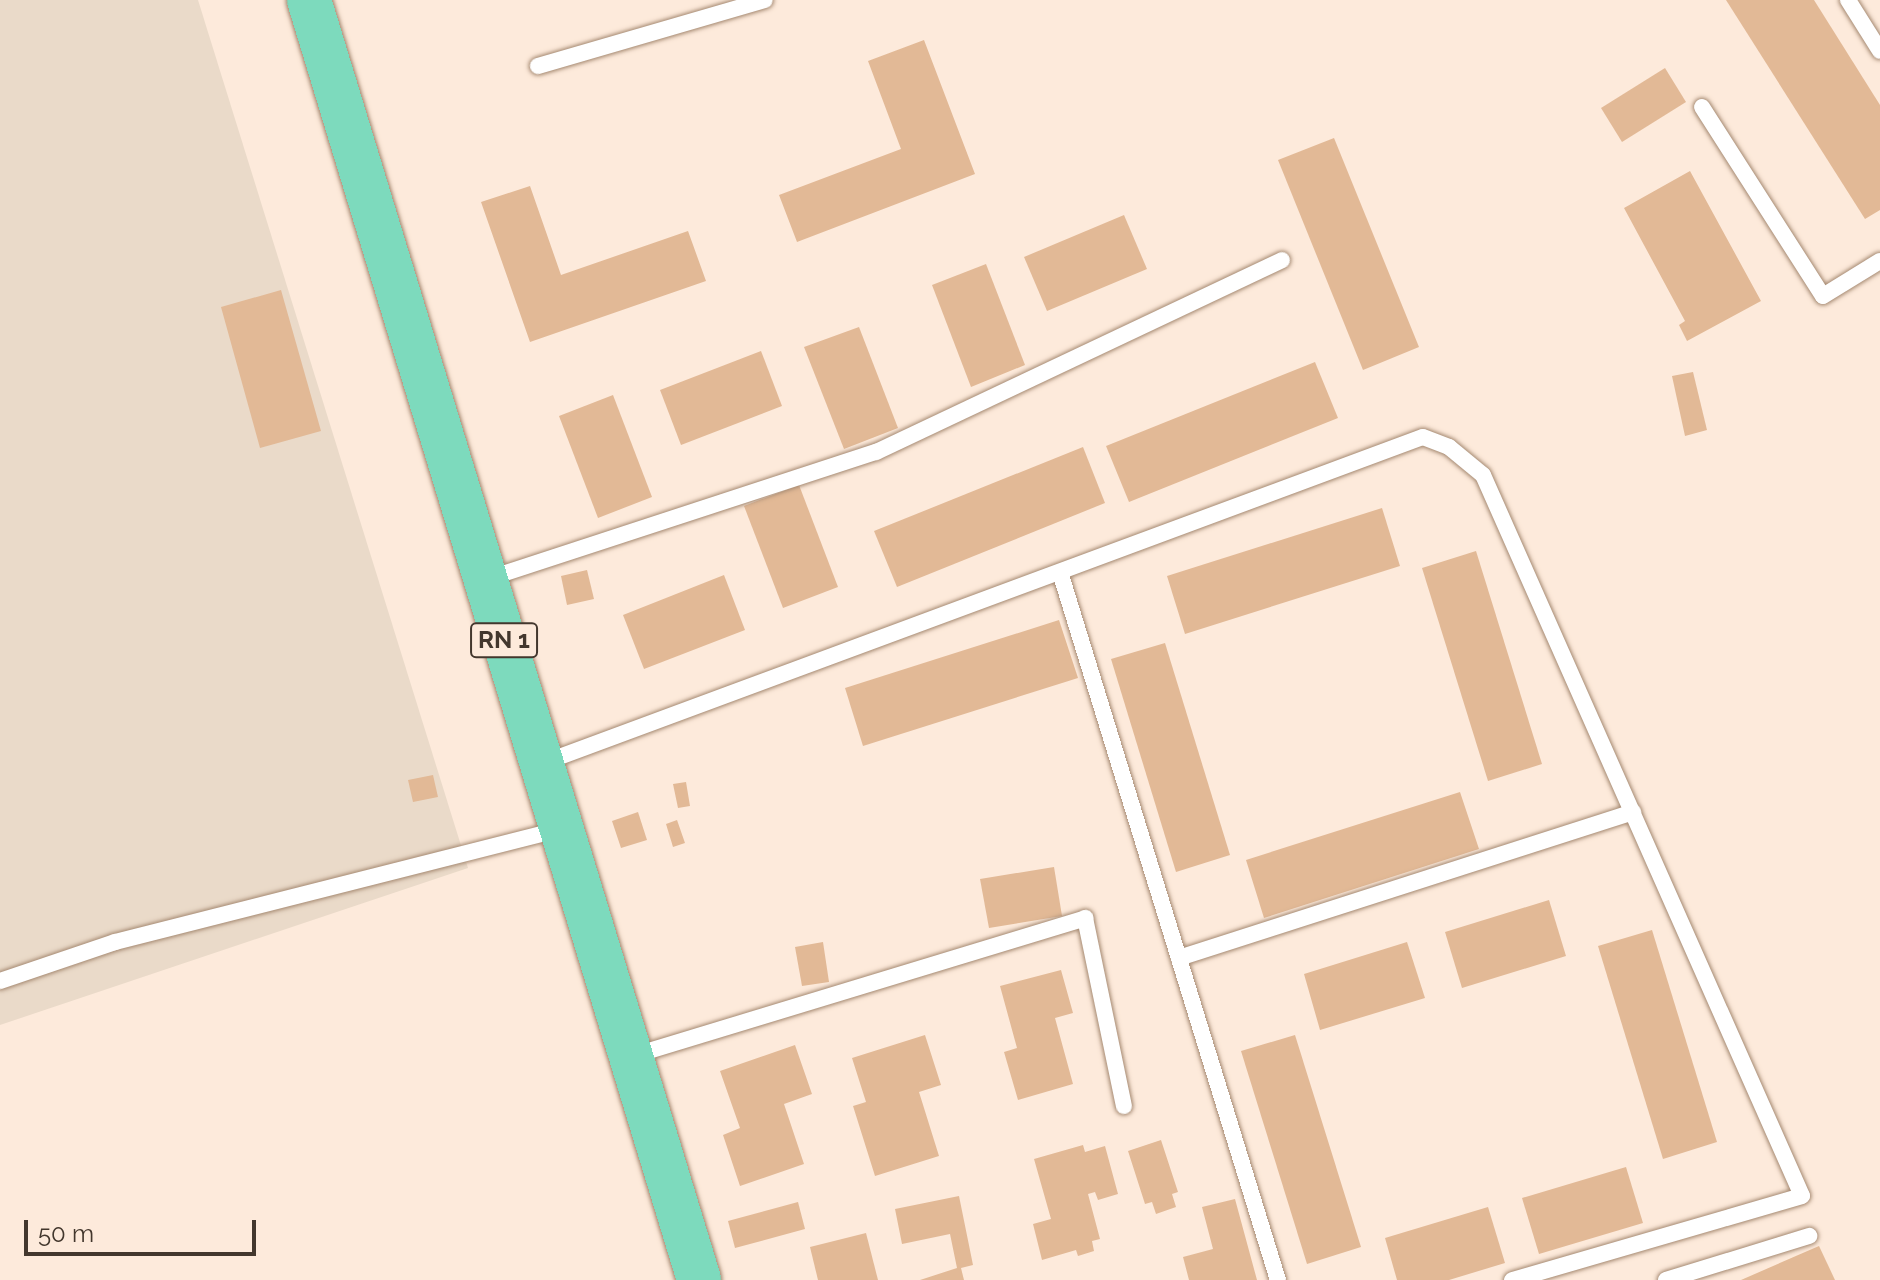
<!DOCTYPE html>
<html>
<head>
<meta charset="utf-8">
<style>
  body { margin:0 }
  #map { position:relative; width:1880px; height:1280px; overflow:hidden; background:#fdeadb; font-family:Raleway,sans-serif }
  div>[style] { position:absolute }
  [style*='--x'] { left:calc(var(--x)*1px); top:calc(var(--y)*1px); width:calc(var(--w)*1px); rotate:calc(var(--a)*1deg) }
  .medical>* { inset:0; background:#eadac9 }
  .building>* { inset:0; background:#e2b996 }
  .roads { filter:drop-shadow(0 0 2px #a58971) drop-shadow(0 0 2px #a58971) }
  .service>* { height:16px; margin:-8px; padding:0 8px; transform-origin:8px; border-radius:8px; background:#fff }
  .primary>* { height:44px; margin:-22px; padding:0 22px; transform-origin:22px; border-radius:22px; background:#7ddabd }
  span { translate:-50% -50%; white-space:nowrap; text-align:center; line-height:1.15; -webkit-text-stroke:7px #fdeadb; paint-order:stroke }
  .shield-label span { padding:2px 6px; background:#fdeadb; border:2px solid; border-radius:6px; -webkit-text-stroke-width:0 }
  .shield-label { font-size:24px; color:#43372d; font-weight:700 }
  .scale { position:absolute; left:24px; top:1220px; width:232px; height:36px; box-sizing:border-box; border:4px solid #43372d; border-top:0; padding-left:10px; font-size:24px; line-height:28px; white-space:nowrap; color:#43372d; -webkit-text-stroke:6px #fdeadb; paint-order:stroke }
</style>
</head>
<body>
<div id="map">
  <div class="medical">
    <div style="clip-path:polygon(0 0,198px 0,468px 868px,0 1025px)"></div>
  </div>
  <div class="building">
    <div style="clip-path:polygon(1726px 0,1814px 0,1880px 105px,1880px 210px,1865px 219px)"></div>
    <div style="clip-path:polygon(924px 40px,975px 174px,797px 242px,779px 195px,901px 149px,868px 61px)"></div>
    <div style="clip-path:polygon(1665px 68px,1686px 102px,1622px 142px,1601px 108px)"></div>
    <div style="clip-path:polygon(1334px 138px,1419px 347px,1363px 370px,1278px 160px)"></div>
    <div style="clip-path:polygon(1690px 171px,1761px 301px,1687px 341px,1679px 325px,1685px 321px,1624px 208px)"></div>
    <div style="clip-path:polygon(530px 186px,561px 275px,688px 231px,706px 281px,530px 342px,481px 202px)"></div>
    <div style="clip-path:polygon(1124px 215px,1147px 269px,1047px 311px,1024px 257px)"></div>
    <div style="clip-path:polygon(986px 264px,1025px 365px,971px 387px,932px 285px)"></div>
    <div style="clip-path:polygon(281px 290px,321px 431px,260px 448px,221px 307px)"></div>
    <div style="clip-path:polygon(859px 327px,898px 428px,844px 449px,804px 347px)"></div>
    <div style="clip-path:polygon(761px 351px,782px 406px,681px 445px,660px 390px)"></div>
    <div style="clip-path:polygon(1315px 362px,1338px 418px,1129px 502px,1106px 446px)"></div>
    <div style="clip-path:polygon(1693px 372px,1707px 430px,1685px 436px,1672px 376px)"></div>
    <div style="clip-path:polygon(613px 395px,652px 497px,598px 518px,559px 416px)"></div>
    <div style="clip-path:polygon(1083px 447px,1105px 503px,897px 587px,874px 531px)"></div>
    <div style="clip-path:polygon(799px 485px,838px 587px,783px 608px,744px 506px)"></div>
    <div style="clip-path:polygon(1382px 508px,1400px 566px,1185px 634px,1167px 576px)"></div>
    <div style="clip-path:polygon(1476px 551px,1542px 764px,1488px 781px,1422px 568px)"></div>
    <div style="clip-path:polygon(587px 570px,594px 599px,567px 605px,561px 576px)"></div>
    <div style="clip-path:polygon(724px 575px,745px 630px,644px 669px,623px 615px)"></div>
    <div style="clip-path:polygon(1059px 620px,1078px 678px,863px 746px,845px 688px)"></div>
    <div style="clip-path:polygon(1165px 643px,1230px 855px,1176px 872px,1111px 659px)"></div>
    <div style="clip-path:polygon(433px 775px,438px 797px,413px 802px,408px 780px)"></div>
    <div style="clip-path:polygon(686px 782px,690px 806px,678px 808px,673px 784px)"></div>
    <div style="clip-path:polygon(1460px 792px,1479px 849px,1264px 918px,1246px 860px)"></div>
    <div style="clip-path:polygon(638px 812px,647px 840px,621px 848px,612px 821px)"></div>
    <div style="clip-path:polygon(677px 820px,685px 843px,673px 847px,666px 824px)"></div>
    <div style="clip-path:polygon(1054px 867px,1062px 916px,989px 928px,980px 879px)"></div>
    <div style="clip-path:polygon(1549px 900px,1566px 956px,1462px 988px,1445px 932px)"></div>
    <div style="clip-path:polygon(1652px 930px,1717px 1142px,1663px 1159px,1598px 946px)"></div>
    <div style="clip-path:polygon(823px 942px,829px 982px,802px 986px,795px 947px)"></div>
    <div style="clip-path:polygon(1407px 942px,1425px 998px,1320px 1030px,1304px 974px)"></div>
    <div style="clip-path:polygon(1061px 970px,1073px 1013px,1055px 1018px,1073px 1084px,1018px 1100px,1004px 1052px,1017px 1048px,1000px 986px)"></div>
    <div style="clip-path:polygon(925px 1035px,941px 1085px,919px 1092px,939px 1156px,875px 1176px,853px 1106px,866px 1102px,852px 1058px)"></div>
    <div style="clip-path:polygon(1295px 1035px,1361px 1247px,1307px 1264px,1241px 1051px)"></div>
    <div style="clip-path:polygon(795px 1045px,812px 1094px,784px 1104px,804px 1164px,740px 1186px,723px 1135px,740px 1128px,720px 1071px)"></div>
    <div style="clip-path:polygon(1161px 1140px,1178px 1192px,1172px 1194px,1176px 1207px,1156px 1214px,1152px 1202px,1145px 1204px,1128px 1151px)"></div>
    <div style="clip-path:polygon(1083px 1145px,1085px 1152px,1105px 1146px,1118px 1194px,1098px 1200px,1095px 1192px,1088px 1194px,1100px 1239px,1092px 1241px,1094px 1251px,1078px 1256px,1076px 1250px,1042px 1260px,1033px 1224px,1051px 1219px,1034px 1159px)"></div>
    <div style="clip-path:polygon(1626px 1167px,1643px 1223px,1539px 1254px,1522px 1198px)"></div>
    <div style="clip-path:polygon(959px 1196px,973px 1265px,961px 1268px,964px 1280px,920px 1280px,957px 1268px,950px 1234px,902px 1244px,895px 1209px)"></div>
    <div style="clip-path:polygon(1235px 1199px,1257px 1280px,1189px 1280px,1183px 1257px,1213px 1249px,1202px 1207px)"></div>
    <div style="clip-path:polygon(798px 1202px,805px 1229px,735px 1248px,728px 1221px)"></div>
    <div style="clip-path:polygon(1488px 1207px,1505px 1263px,1449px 1280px,1397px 1280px,1385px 1238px)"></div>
    <div style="clip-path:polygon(866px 1233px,878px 1280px,818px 1280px,810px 1247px)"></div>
    <div style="clip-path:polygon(1819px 1246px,1835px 1280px,1741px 1280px)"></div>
  </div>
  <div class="roads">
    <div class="service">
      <div style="--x:1848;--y:0;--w:60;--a:57.9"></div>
      <div style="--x:538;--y:66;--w:236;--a:-16.2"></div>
      <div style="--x:1702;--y:107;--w:224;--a:57.4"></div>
      <div style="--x:1823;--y:296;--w:67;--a:-31.6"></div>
      <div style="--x:1060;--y:572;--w:741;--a:72.89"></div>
      <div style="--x:487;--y:579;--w:409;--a:-18.1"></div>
      <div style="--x:876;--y:452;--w:449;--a:-25.3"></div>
      <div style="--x:543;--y:763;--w:938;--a:-20.33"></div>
      <div style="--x:1423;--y:437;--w:28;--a:21"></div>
      <div style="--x:1449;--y:447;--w:44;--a:39.5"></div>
      <div style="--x:1483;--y:475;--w:788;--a:66.13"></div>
      <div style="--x:1802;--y:1196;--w:302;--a:163.8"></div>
      <div style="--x:1179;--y:958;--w:477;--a:-17.8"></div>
      <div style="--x:0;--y:981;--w:121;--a:-18.7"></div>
      <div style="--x:115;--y:942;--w:440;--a:-14.2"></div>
      <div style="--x:632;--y:1056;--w:474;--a:-16.9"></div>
      <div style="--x:1085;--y:918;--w:192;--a:78.3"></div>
      <div style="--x:1666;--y:1280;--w:150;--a:-17.1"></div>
    </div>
    <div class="primary">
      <div style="--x:309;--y:0;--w:1338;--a:73.05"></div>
    </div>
  </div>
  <div class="shield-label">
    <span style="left:504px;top:640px">RN 1</span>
  </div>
  <div class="scale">50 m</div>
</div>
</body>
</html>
